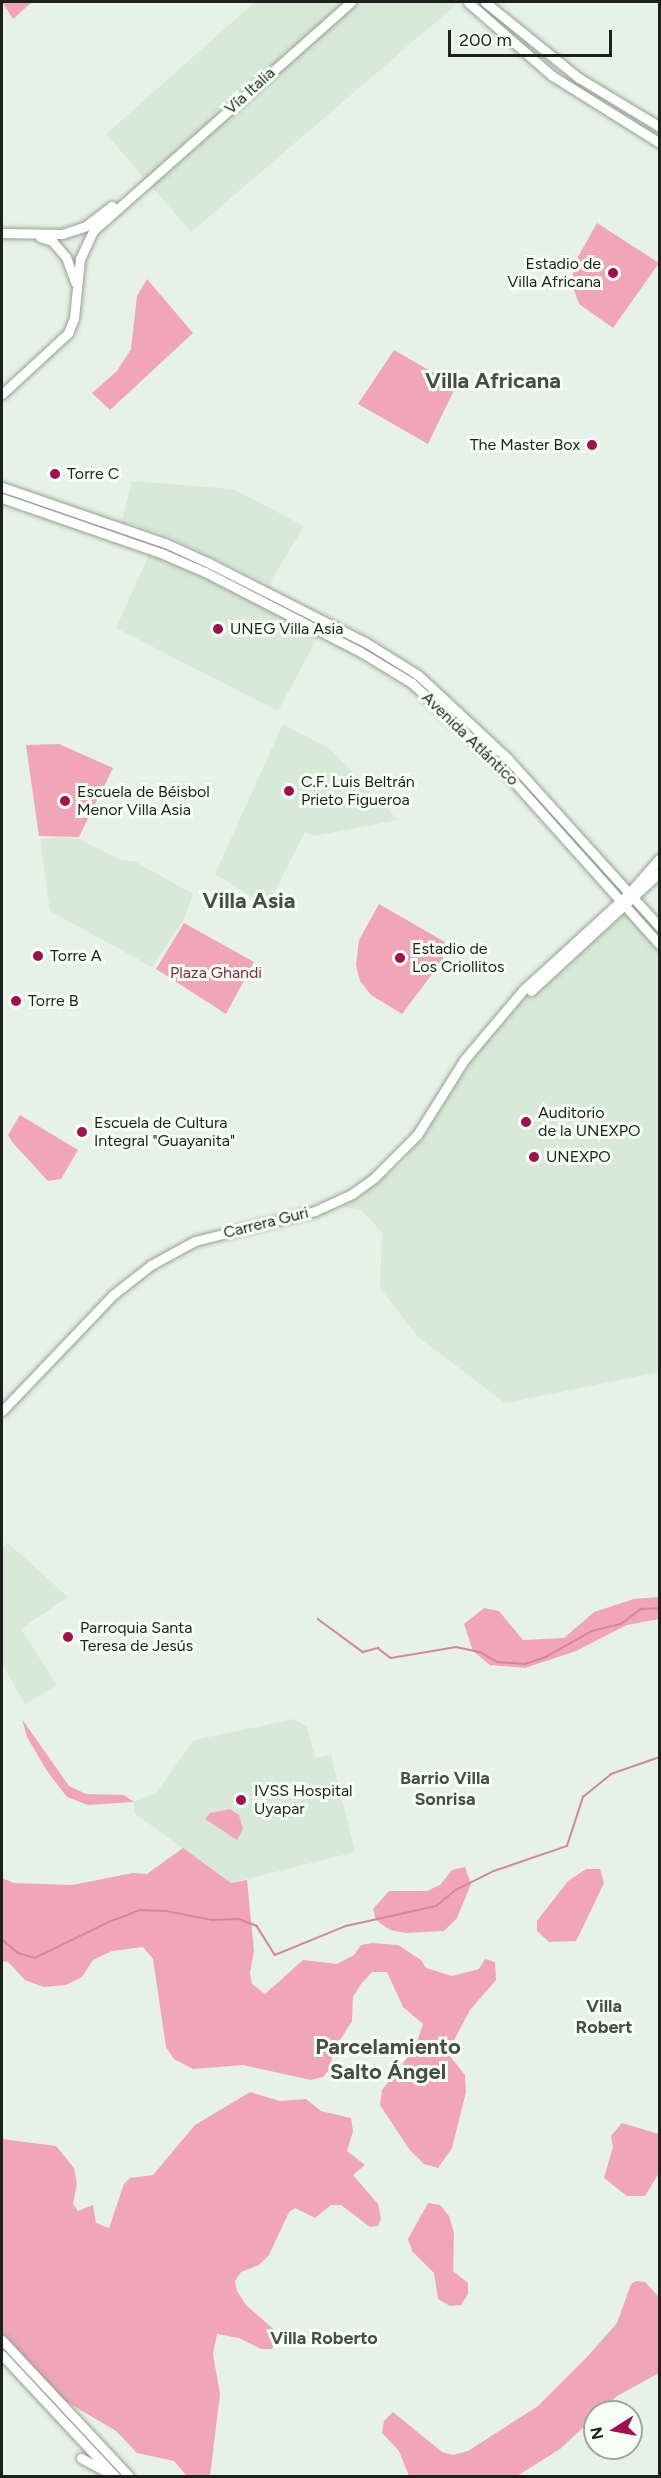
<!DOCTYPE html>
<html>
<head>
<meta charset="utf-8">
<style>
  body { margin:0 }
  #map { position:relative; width:661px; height:2478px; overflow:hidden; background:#e7f2e6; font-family:Figtree,sans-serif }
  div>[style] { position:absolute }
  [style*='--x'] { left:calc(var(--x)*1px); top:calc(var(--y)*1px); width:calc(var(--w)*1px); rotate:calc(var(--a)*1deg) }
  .built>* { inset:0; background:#d8e9d7 }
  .green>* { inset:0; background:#f0a6b7 }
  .stream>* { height:1.5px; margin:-0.75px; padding:0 0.75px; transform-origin:0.75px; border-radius:0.75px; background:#d4879a }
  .roads { filter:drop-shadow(0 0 2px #96a195) drop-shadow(0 0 2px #96a195) }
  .secondary>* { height:9px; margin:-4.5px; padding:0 4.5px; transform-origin:4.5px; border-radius:4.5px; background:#fff }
  .dots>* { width:16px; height:16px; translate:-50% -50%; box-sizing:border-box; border:3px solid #f6fff5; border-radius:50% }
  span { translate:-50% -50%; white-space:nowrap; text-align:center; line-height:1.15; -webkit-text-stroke:6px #f6fff5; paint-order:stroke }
  .street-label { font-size:16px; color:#1d211d }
  .poi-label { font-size:16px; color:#1d211d }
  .right { translate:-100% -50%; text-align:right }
  .left { translate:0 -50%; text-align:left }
  .park-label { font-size:16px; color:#832846 }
  .neighbourhood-label { font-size:18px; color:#464f45; font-weight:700 }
  .district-label { font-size:22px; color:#464f45; font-weight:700 }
  .frame { position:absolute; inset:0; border:3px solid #1d211d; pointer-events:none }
  .north { position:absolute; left:583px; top:2400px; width:60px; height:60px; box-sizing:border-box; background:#f6fff5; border:2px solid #9fa69f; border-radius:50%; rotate:259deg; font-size:16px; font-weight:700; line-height:24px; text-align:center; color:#1d211d }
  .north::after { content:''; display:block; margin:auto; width:21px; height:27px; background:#a30e4e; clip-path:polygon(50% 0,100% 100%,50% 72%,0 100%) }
  .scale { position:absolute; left:448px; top:30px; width:164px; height:27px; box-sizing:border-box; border:3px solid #1d211d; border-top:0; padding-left:8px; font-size:18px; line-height:21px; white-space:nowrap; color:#1d211d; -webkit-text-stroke:4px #f6fff5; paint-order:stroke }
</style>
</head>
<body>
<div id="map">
  <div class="built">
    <div style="clip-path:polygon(255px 2px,459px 2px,191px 232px,106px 134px)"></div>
    <div style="clip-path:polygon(132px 481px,233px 489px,304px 526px,269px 584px,163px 534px,122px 522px)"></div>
    <div style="clip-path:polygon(152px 548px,321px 631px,278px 711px,116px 628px)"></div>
    <div style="clip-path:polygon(283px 724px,330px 749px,398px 820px,314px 836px,305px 832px,267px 906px,215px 874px)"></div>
    <div style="clip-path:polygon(60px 837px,79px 839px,121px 860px,134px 861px,193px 894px,183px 921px,152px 967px,50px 911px,40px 839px)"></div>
    <div style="clip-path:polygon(626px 913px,659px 950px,659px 1372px,505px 1403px,418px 1337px,380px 1288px,382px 1232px,361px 1210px,344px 1207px,404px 1163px,498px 1023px)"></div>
    <div style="clip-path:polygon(8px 1543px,68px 1597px,21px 1629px,57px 1685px,25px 1704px,2px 1664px,2px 1547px)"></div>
    <div style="clip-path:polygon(294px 1719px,307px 1727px,315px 1758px,331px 1755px,355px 1852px,231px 1883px,134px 1813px,134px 1802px,156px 1793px,194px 1740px)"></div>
  </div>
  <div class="green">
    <div style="clip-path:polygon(2px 2px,32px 2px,13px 19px)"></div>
    <div style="clip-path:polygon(597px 223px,659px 263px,613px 328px,579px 304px,571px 281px,578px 257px)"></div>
    <div style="clip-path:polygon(147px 279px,193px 333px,110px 410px,92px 393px,117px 371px,131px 349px,137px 296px)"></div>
    <div style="clip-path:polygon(394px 350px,456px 386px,428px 444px,358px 404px)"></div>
    <div style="clip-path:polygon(59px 744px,113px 768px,79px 837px,39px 836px,26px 745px)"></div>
    <div style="clip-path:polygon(379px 904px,445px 942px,447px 948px,442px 961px,402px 1014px,371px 995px,360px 981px,356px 965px,359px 940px)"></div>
    <div style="clip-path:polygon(184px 923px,254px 962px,226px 1014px,156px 969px)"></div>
    <div style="clip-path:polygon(20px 1115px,78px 1150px,61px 1179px,48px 1181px,12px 1142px,8px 1135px)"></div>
    <div style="clip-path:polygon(659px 1597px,659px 1619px,627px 1625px,576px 1651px,525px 1668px,490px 1665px,473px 1651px,464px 1624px,484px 1608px,499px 1611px,523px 1640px,564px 1638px,594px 1612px,634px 1599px)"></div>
    <div style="clip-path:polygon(22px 1719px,69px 1786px,86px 1794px,124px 1795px,134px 1802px,88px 1805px,67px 1797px,47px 1771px,27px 1737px)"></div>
    <div style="clip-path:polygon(230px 1809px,239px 1815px,243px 1829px,237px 1840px,205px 1819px,210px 1813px)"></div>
    <div style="clip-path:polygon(183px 1848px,231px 1883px,247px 1880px,254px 1951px,250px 1973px,252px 1984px,265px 1994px,303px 1960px,337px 1964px,354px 1955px,361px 1945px,372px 1943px,398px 1945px,421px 1960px,426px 1968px,452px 1976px,479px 1969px,485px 1959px,495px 1962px,496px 1980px,470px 2010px,453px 2042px,449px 2055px,465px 2075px,466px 2092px,452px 2148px,438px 2168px,424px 2164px,409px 2149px,380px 2105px,382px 2090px,415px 2048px,423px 2024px,403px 2007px,387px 1972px,372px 1972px,361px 1984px,353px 1997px,352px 2021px,334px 2050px,329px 2070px,323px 2077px,311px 2080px,243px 2065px,193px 2069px,174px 2059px,166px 2047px,153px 1959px,143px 1947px,112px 1951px,93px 1960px,82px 1977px,66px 1985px,43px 1987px,25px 1980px,8px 1962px,2px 1961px,2px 1878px,14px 1883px,72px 1885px,133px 1873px,147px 1874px)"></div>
    <div style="clip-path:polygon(465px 1867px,471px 1884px,457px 1918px,444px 1931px,406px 1933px,390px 1930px,376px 1920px,373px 1909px,389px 1891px,427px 1891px,440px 1885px,452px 1870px)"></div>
    <div style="clip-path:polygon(586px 1869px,600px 1869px,604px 1883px,583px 1927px,576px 1941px,549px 1942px,537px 1931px,537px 1921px,568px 1881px)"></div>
    <div style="clip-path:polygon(250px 2092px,280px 2101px,306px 2099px,321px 2111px,351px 2118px,353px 2131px,347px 2151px,365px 2165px,353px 2175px,378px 2204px,381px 2218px,378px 2226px,370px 2227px,341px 2205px,331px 2205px,315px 2218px,295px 2208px,289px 2212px,269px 2255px,259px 2265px,241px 2272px,235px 2281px,237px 2291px,246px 2305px,278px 2333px,278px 2342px,271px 2349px,261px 2349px,239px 2338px,217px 2334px,213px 2354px,220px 2394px,210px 2476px,187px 2476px,174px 2461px,137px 2453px,116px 2431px,50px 2392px,2px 2340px,2px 2139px,56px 2146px,74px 2168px,77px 2184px,73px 2204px,78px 2211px,93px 2205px,96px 2223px,109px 2228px,124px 2184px,130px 2178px,153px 2175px,195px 2125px)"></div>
    <div style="clip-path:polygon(622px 2123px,659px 2134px,659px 2173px,645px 2196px,627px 2196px,604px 2178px,613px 2147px,611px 2136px)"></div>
    <div style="clip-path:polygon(428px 2203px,440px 2205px,449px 2216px,454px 2233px,453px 2271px,468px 2283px,468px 2294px,461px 2305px,450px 2306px,438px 2299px,434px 2273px,412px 2251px,408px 2239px)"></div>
    <div style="clip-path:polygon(636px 2281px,645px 2282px,659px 2297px,659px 2373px,617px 2396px,560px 2449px,517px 2476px,409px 2476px,399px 2451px,382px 2433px,384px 2421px,393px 2412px,442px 2452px,453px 2455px,468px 2451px,538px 2406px,587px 2357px,617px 2323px,631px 2284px)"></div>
  </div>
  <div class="stream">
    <div style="--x:318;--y:1619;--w:56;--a:36.3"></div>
    <div style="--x:363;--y:1652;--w:16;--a:-15"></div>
    <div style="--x:378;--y:1648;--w:16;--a:38"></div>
    <div style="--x:391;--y:1658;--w:66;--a:-9.6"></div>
    <div style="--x:456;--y:1647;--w:25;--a:12"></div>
    <div style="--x:480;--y:1652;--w:20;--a:30"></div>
    <div style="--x:497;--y:1662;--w:28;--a:4"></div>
    <div style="--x:525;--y:1664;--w:22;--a:-18"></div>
    <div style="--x:546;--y:1657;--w:53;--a:-29.5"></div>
    <div style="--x:592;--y:1631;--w:30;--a:-14"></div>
    <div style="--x:621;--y:1624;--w:25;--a:-37"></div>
    <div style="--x:641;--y:1609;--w:19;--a:-3"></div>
    <div style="--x:2;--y:1939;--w:21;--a:41"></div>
    <div style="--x:18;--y:1953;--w:18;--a:16"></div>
    <div style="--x:35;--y:1958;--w:82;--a:-25.9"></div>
    <div style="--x:109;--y:1922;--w:34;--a:-21"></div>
    <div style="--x:141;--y:1910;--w:25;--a:2"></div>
    <div style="--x:166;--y:1911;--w:47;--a:11.1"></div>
    <div style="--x:212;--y:1920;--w:27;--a:-2"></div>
    <div style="--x:239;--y:1919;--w:19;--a:21"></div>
    <div style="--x:257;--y:1926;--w:34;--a:58"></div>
    <div style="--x:275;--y:1955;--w:77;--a:-22.2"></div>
    <div style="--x:346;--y:1926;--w:92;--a:-12.5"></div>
    <div style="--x:436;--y:1906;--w:26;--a:-39"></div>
    <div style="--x:456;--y:1890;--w:42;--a:-26.6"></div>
    <div style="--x:494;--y:1871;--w:77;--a:-18.9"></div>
    <div style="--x:567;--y:1846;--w:52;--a:-71.9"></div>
    <div style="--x:583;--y:1797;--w:36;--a:-39"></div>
    <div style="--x:611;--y:1774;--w:52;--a:-19.1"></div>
  </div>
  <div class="roads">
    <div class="secondary">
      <div style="--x:468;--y:2;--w:111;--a:41.3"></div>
      <div style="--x:551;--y:75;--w:128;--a:32"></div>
      <div style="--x:485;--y:2;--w:121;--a:39"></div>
      <div style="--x:579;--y:78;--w:95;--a:31.2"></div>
      <div style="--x:2;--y:233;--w:60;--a:1"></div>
      <div style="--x:62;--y:234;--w:23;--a:-18"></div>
      <div style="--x:84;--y:227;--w:35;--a:-37"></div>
      <div style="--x:40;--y:237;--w:13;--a:18"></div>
      <div style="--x:52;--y:241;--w:21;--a:49"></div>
      <div style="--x:66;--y:257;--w:27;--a:70"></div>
      <div style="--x:2;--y:394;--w:90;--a:-42.7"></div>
      <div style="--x:68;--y:333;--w:16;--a:-68"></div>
      <div style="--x:74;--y:318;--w:59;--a:-84.2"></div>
      <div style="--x:80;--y:259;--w:31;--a:-65"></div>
      <div style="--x:93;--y:231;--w:345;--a:-41.6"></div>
      <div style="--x:2;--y:487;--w:172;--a:19"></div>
      <div style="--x:165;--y:543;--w:48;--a:24.4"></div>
      <div style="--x:209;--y:563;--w:175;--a:26.9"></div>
      <div style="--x:365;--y:642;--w:62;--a:31.9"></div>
      <div style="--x:418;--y:675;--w:123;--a:43"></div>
      <div style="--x:508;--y:759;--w:227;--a:47.9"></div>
      <div style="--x:2;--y:498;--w:168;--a:19.1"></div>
      <div style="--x:161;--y:553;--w:48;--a:23.4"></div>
      <div style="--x:205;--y:572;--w:173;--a:27.2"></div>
      <div style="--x:359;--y:651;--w:62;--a:31.1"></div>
      <div style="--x:412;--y:683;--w:121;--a:43.3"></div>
      <div style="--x:500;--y:766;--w:240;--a:48.2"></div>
      <div style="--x:531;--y:991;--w:176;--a:-42.7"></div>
      <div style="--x:2;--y:1411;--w:162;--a:-46.3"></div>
      <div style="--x:114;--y:1294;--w:47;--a:-38.1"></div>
      <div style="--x:151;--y:1265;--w:50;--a:-28.6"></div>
      <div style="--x:195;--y:1241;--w:124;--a:-14"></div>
      <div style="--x:315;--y:1211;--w:41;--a:-24.7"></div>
      <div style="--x:352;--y:1194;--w:29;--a:-36"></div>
      <div style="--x:375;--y:1177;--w:59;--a:-45"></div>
      <div style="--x:417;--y:1135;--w:89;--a:-57.9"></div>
      <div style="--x:464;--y:1060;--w:93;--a:-49.8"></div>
      <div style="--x:524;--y:989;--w:142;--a:-42.4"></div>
      <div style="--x:629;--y:893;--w:47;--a:-48.5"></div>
      <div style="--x:2;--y:2340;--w:186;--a:47"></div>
      <div style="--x:2;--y:2355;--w:166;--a:47"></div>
      <div style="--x:81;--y:2458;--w:27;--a:28"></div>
    </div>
  </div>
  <div class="dots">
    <div style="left:613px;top:273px;background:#a30e4e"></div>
    <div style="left:592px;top:445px;background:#a30e4e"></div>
    <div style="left:55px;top:474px;background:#a30e4e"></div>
    <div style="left:218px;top:629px;background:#a30e4e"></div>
    <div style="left:289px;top:791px;background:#a30e4e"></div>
    <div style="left:65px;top:801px;background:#a30e4e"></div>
    <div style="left:38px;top:956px;background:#a30e4e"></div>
    <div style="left:400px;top:958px;background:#a30e4e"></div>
    <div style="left:16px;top:1001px;background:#a30e4e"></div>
    <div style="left:526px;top:1122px;background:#a30e4e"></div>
    <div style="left:82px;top:1132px;background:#a30e4e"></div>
    <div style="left:534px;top:1157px;background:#a30e4e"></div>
    <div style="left:68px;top:1637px;background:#a30e4e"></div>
    <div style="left:241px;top:1800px;background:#a30e4e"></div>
  </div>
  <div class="street-label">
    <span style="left:250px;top:91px;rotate:-42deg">Vía Italia</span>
    <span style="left:470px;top:739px;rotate:44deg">Avenida Atlántico</span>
    <span style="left:266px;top:1223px;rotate:-14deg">Carrera Guri</span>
  </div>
  <div class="poi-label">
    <span class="right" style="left:601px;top:273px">Estadio de<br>Villa Africana</span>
    <span class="right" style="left:580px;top:445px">The Master Box</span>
    <span class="left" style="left:67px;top:474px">Torre C</span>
    <span class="left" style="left:230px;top:629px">UNEG Villa Asia</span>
    <span class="left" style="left:301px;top:791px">C.F. Luis Beltrán<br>Prieto Figueroa</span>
    <span class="left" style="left:77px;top:801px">Escuela de Béisbol<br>Menor Villa Asia</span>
    <span class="left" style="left:412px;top:958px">Estadio de<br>Los Criollitos</span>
    <span class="left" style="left:50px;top:956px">Torre A</span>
    <span class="left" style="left:28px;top:1001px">Torre B</span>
    <span class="left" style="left:538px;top:1122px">Auditorio<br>de la UNEXPO</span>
    <span class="left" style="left:94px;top:1132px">Escuela de Cultura<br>Integral "Guayanita"</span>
    <span class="left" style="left:546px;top:1157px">UNEXPO</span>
    <span class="left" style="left:80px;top:1637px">Parroquia Santa<br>Teresa de Jesús</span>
    <span class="left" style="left:254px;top:1800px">IVSS Hospital<br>Uyapar</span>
  </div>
  <div class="park-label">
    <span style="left:216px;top:973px">Plaza Ghandi</span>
  </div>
  <div class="neighbourhood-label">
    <span style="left:445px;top:1789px">Barrio Villa<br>Sonrisa</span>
    <span style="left:604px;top:2017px">Villa<br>Robert</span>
    <span style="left:324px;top:2338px">Villa Roberto</span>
  </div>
  <div class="district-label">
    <span style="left:493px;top:381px">Villa Africana</span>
    <span style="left:249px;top:901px">Villa Asia</span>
    <span style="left:388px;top:2059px">Parcelamiento<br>Salto Ángel</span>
  </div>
  <div class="frame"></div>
  <div class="north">N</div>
  <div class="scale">200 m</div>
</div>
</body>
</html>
